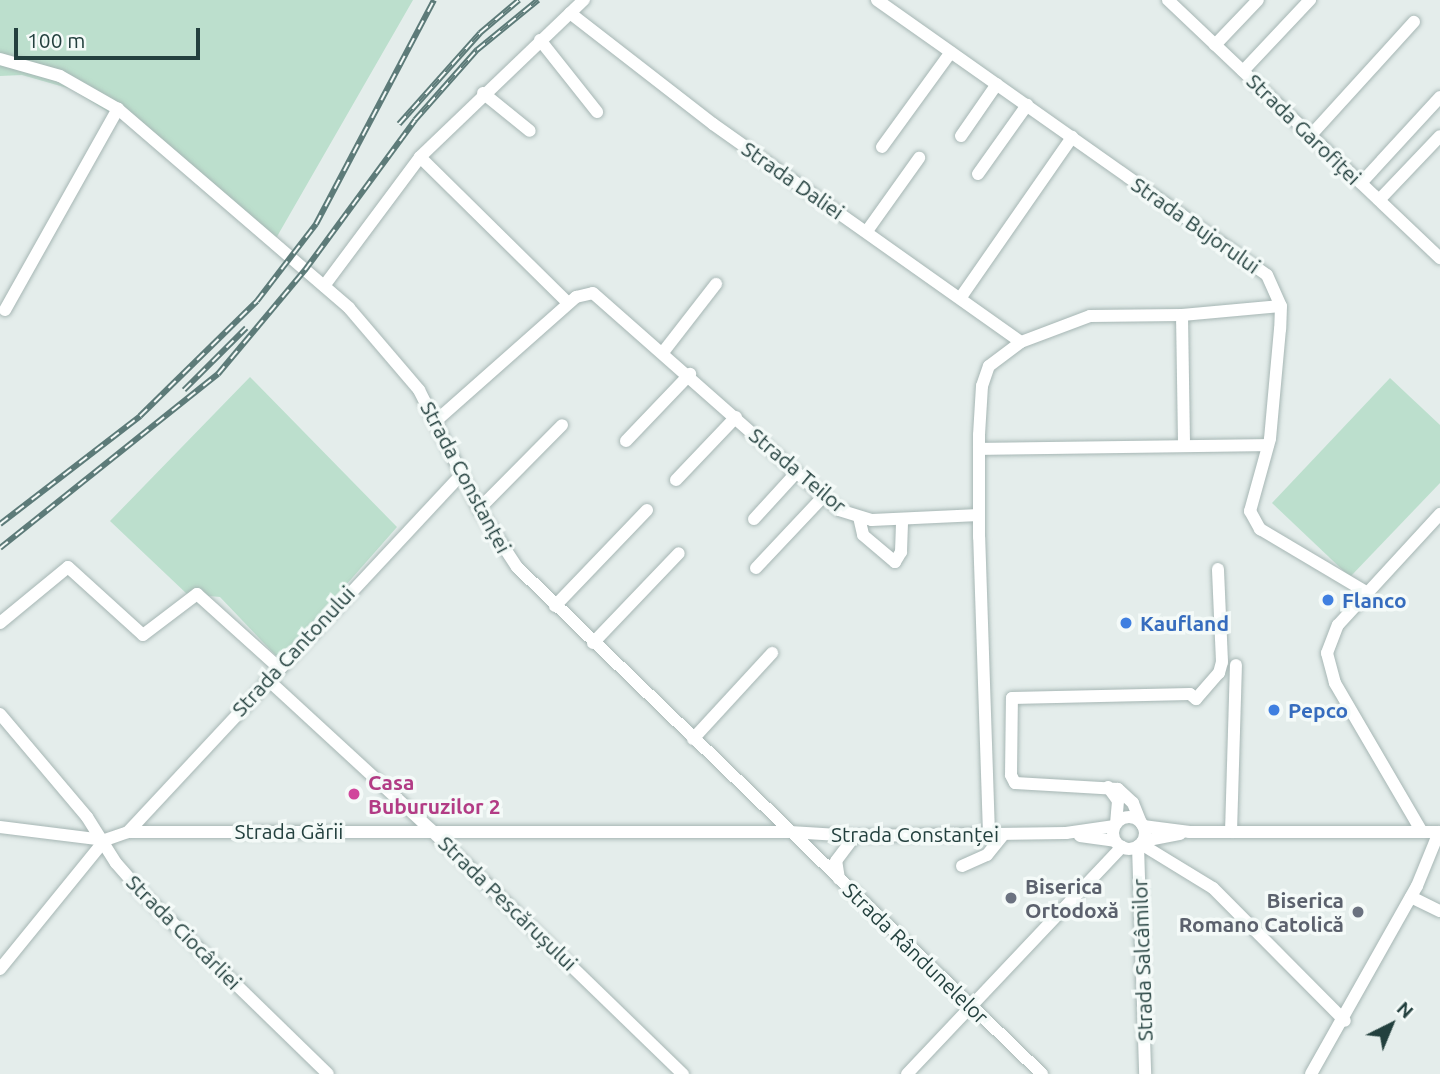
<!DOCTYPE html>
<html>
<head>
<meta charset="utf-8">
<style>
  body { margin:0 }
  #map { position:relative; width:1440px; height:1074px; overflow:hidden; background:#e4edeb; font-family:Ubuntu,sans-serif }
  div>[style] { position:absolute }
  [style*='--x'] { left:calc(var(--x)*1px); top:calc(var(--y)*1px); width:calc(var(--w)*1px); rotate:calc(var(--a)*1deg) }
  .green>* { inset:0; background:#bcdfcd }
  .roads { filter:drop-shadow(0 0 2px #a6b6b4) drop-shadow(0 0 2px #a6b6b4) }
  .minor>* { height:12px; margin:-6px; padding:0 6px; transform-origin:6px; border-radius:6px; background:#fff }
  .minor>.ring { margin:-6px; padding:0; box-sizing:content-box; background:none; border:12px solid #fff; border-radius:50% }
  .rail>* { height:6px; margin-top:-3px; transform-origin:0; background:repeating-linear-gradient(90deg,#f4faf8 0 10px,#5d7b79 0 20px); box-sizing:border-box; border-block:2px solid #5d7b79 }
  .dots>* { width:19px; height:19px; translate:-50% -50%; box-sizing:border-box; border:4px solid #f4faf8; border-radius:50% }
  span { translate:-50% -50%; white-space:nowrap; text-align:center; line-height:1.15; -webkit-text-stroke:7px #f4faf8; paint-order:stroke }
  .street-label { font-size:21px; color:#23403e }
  .shop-label { font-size:21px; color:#366cbe; font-weight:700 }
  .left { translate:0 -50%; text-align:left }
  .hotel-label { font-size:21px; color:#b23c85; font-weight:700 }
  .worship-label { font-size:21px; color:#5b616d; font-weight:700 }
  .right { translate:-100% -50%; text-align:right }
  .north { position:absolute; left:1356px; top:990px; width:70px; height:70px; -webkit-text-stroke:5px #f4faf8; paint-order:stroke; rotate:43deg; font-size:19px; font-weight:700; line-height:28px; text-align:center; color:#23403e }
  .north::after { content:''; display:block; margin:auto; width:24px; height:32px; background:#23403e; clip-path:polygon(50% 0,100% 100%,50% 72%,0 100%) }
  .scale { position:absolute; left:14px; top:28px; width:186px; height:32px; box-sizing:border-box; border:4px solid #23403e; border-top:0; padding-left:9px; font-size:21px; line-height:24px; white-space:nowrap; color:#23403e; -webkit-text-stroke:5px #f4faf8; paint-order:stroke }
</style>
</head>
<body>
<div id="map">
  <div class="green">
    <div style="clip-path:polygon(0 0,413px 0,271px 247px,123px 121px,71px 89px,22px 75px,0 76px)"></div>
    <div style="clip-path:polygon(250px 377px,397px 527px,280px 660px,220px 597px,187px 594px,110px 521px)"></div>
    <div style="clip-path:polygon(1390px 378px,1440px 425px,1440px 483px,1350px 577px,1272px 503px)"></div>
  </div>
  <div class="roads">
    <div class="minor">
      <div style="--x:877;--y:0;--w:477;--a:35.2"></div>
      <div style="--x:1267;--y:275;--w:34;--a:66"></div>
      <div style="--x:1281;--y:306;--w:23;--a:92"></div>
      <div style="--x:1280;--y:329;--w:110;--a:95.2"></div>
      <div style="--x:1270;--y:439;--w:75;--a:105.5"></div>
      <div style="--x:1250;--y:511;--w:21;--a:61"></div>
      <div style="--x:1260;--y:529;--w:123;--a:30.7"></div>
      <div style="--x:1168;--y:0;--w:375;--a:43.5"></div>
      <div style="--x:570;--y:13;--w:181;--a:37.8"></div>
      <div style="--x:713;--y:124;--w:377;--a:35.3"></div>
      <div style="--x:540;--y:40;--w:92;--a:51.6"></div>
      <div style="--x:1215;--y:45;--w:62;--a:-46.3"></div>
      <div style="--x:0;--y:59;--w:62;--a:15.8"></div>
      <div style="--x:60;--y:76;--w:67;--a:29.6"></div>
      <div style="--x:118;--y:109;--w:305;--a:40.7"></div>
      <div style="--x:349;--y:308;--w:108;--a:49.5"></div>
      <div style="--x:419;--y:390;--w:133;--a:63.2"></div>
      <div style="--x:479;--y:509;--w:69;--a:56.8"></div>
      <div style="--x:517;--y:567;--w:730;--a:44"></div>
      <div style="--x:1243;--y:71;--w:98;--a:-46.7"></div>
      <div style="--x:483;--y:93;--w:60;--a:39"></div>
      <div style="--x:1311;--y:135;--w:153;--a:-47.7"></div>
      <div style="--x:961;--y:136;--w:63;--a:-55.3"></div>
      <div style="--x:882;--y:147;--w:117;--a:-54"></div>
      <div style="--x:420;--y:157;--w:208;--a:44.6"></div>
      <div style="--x:978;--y:174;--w:85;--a:-54.6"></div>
      <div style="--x:1361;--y:183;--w:117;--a:-47.4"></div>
      <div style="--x:1379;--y:200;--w:88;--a:-46.4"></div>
      <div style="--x:867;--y:231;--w:90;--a:-54.5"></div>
      <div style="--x:324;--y:286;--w:161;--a:-53.3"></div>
      <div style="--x:420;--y:157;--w:227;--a:-43.8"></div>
      <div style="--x:961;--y:297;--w:195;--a:-55.2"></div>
      <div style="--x:5;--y:310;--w:231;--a:-60.7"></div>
      <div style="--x:1182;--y:315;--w:131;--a:89.1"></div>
      <div style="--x:664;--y:351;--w:85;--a:-52.2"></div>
      <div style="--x:437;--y:420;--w:186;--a:-41.5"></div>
      <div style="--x:576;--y:297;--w:17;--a:-13"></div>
      <div style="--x:593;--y:293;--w:328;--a:41.4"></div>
      <div style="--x:839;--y:510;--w:34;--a:17"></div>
      <div style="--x:872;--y:520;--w:107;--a:-2.7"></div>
      <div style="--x:626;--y:441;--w:93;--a:-46.3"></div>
      <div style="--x:979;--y:449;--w:289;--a:-0.8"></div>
      <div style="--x:676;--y:480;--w:87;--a:-46.4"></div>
      <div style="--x:479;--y:509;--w:118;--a:-45.3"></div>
      <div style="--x:859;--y:517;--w:18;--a:77"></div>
      <div style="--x:863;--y:535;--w:42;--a:40.2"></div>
      <div style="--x:895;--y:562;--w:12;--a:-59"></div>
      <div style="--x:901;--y:552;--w:32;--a:-88"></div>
      <div style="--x:754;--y:519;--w:62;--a:-47.6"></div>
      <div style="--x:756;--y:568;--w:98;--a:-46.7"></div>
      <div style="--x:555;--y:606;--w:133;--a:-46.2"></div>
      <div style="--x:0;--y:623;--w:88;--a:-39.5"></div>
      <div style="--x:68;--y:567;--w:101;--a:42.2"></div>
      <div style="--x:143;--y:635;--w:68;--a:-37.2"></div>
      <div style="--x:197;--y:594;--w:109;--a:42"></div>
      <div style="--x:593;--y:643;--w:124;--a:-46.3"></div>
      <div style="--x:267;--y:679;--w:223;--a:42.6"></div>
      <div style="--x:431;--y:830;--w:351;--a:44.1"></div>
      <div style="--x:0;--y:714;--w:135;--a:49.8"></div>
      <div style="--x:87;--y:817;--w:54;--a:57.8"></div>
      <div style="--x:116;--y:863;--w:44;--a:48.7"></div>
      <div style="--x:145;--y:896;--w:255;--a:44.2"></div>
      <div style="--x:693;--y:739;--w:117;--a:-47.4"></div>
      <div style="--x:1108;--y:787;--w:17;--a:54"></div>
      <div style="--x:1118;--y:801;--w:23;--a:95"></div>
      <div class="ring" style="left:1113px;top:817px;width:20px;height:20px"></div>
      <div style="--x:1141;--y:823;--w:22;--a:-112"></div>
      <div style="--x:1133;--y:803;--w:21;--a:-137"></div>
      <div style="--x:1118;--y:789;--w:103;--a:-176.7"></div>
      <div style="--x:1015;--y:783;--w:9;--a:-117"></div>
      <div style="--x:1011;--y:775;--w:77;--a:-89.3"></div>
      <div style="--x:1012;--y:698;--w:178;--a:-1.3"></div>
      <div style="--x:1190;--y:694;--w:8;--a:40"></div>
      <div style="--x:1196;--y:699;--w:35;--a:-49"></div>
      <div style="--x:1219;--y:673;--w:11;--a:-75"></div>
      <div style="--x:1222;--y:662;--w:93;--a:-92.5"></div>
      <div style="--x:1143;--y:826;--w:47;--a:7.3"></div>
      <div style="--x:1190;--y:832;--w:250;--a:0"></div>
      <div style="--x:0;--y:827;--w:106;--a:7.1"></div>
      <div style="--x:105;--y:840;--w:24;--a:-19"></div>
      <div style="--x:128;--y:832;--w:662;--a:0"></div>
      <div style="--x:790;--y:832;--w:65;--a:3.5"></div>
      <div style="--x:855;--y:836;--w:211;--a:-0.8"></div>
      <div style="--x:1066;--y:833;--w:49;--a:-8.3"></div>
      <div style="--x:128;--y:832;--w:490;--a:-47"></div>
      <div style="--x:1231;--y:832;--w:167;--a:-88.3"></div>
      <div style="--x:1422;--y:832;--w:173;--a:-120.3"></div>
      <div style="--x:1335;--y:683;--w:31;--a:-105"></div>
      <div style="--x:1327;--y:653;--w:30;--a:-69"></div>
      <div style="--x:1338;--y:625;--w:151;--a:-47.4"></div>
      <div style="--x:989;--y:834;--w:297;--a:-91.9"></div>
      <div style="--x:979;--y:537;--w:102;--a:-90"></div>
      <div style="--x:979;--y:435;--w:49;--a:-86.5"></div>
      <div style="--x:982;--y:386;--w:21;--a:-71"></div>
      <div style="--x:989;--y:366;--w:40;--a:-37"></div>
      <div style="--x:1021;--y:342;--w:74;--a:-20.6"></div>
      <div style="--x:1090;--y:316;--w:92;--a:-0.6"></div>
      <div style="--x:1182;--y:315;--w:99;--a:-5.2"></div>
      <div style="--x:1080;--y:836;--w:35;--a:8"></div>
      <div style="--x:1143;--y:841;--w:38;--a:-11"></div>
      <div style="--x:1141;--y:844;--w:84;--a:31.4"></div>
      <div style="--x:1213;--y:888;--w:187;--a:45.2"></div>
      <div style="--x:1138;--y:846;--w:228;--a:88.2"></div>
      <div style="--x:962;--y:866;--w:27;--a:-24"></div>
      <div style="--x:987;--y:855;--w:26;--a:-51"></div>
      <div style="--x:839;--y:879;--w:18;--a:-99"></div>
      <div style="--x:836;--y:861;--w:31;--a:-53"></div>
      <div style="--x:1411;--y:897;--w:32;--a:26"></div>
      <div style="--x:0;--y:969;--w:166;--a:-50.9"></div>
      <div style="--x:907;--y:1074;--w:313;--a:-46.6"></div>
      <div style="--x:1311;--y:1074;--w:216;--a:-60.6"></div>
      <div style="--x:1417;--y:886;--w:58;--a:-67.8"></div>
    </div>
  </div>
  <div class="rail">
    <div style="--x:399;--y:124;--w:122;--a:-48.3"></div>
    <div style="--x:480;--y:33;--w:51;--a:-40.2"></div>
    <div style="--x:184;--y:390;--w:88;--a:-45"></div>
    <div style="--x:0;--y:524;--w:177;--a:-37.6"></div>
    <div style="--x:140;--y:416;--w:164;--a:-44.5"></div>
    <div style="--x:257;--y:301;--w:97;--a:-52.5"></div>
    <div style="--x:316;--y:224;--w:253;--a:-62.2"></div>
    <div style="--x:0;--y:548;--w:279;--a:-38.6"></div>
    <div style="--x:218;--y:374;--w:136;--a:-50.1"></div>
    <div style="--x:305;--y:270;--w:186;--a:-53.7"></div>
    <div style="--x:415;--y:120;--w:94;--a:-48.5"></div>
    <div style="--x:477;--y:50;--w:79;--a:-39.3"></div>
  </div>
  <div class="dots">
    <div style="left:1328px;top:600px;background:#3f7fe0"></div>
    <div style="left:1126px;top:623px;background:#3f7fe0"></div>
    <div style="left:1274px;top:710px;background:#3f7fe0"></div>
    <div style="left:354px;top:794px;background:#d1479c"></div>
    <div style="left:1011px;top:898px;background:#6b7280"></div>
    <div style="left:1358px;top:912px;background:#6b7280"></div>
  </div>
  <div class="street-label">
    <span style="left:1304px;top:129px;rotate:44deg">Strada Garofiței</span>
    <span style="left:793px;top:180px;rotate:35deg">Strada Daliei</span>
    <span style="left:1196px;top:225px;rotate:35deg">Strada Bujorului</span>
    <span style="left:798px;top:470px;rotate:40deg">Strada Teilor</span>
    <span style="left:466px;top:477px;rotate:62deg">Strada Constanței</span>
    <span style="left:293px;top:651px;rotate:-47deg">Strada Cantonului</span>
    <span style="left:289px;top:831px">Strada Gării</span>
    <span style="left:915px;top:834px">Strada Constanței</span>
    <span style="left:508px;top:903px;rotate:44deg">Strada Pescărușului</span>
    <span style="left:184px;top:932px;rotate:45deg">Strada Ciocârliei</span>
    <span style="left:916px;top:953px;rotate:44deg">Strada Rândunelelor</span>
    <span style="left:1142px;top:960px;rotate:-92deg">Strada Salcâmilor</span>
  </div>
  <div class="shop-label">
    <span class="left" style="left:1342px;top:600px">Flanco</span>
    <span class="left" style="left:1140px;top:623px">Kaufland</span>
    <span class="left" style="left:1288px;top:710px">Pepco</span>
  </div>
  <div class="hotel-label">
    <span class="left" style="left:368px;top:794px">Casa<br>Buburuzilor 2</span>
  </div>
  <div class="worship-label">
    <span class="left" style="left:1025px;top:898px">Biserica<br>Ortodoxă</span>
    <span class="right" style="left:1344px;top:912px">Biserica<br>Romano Catolică</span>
  </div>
  <div class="north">N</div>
  <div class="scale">100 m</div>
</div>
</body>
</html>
